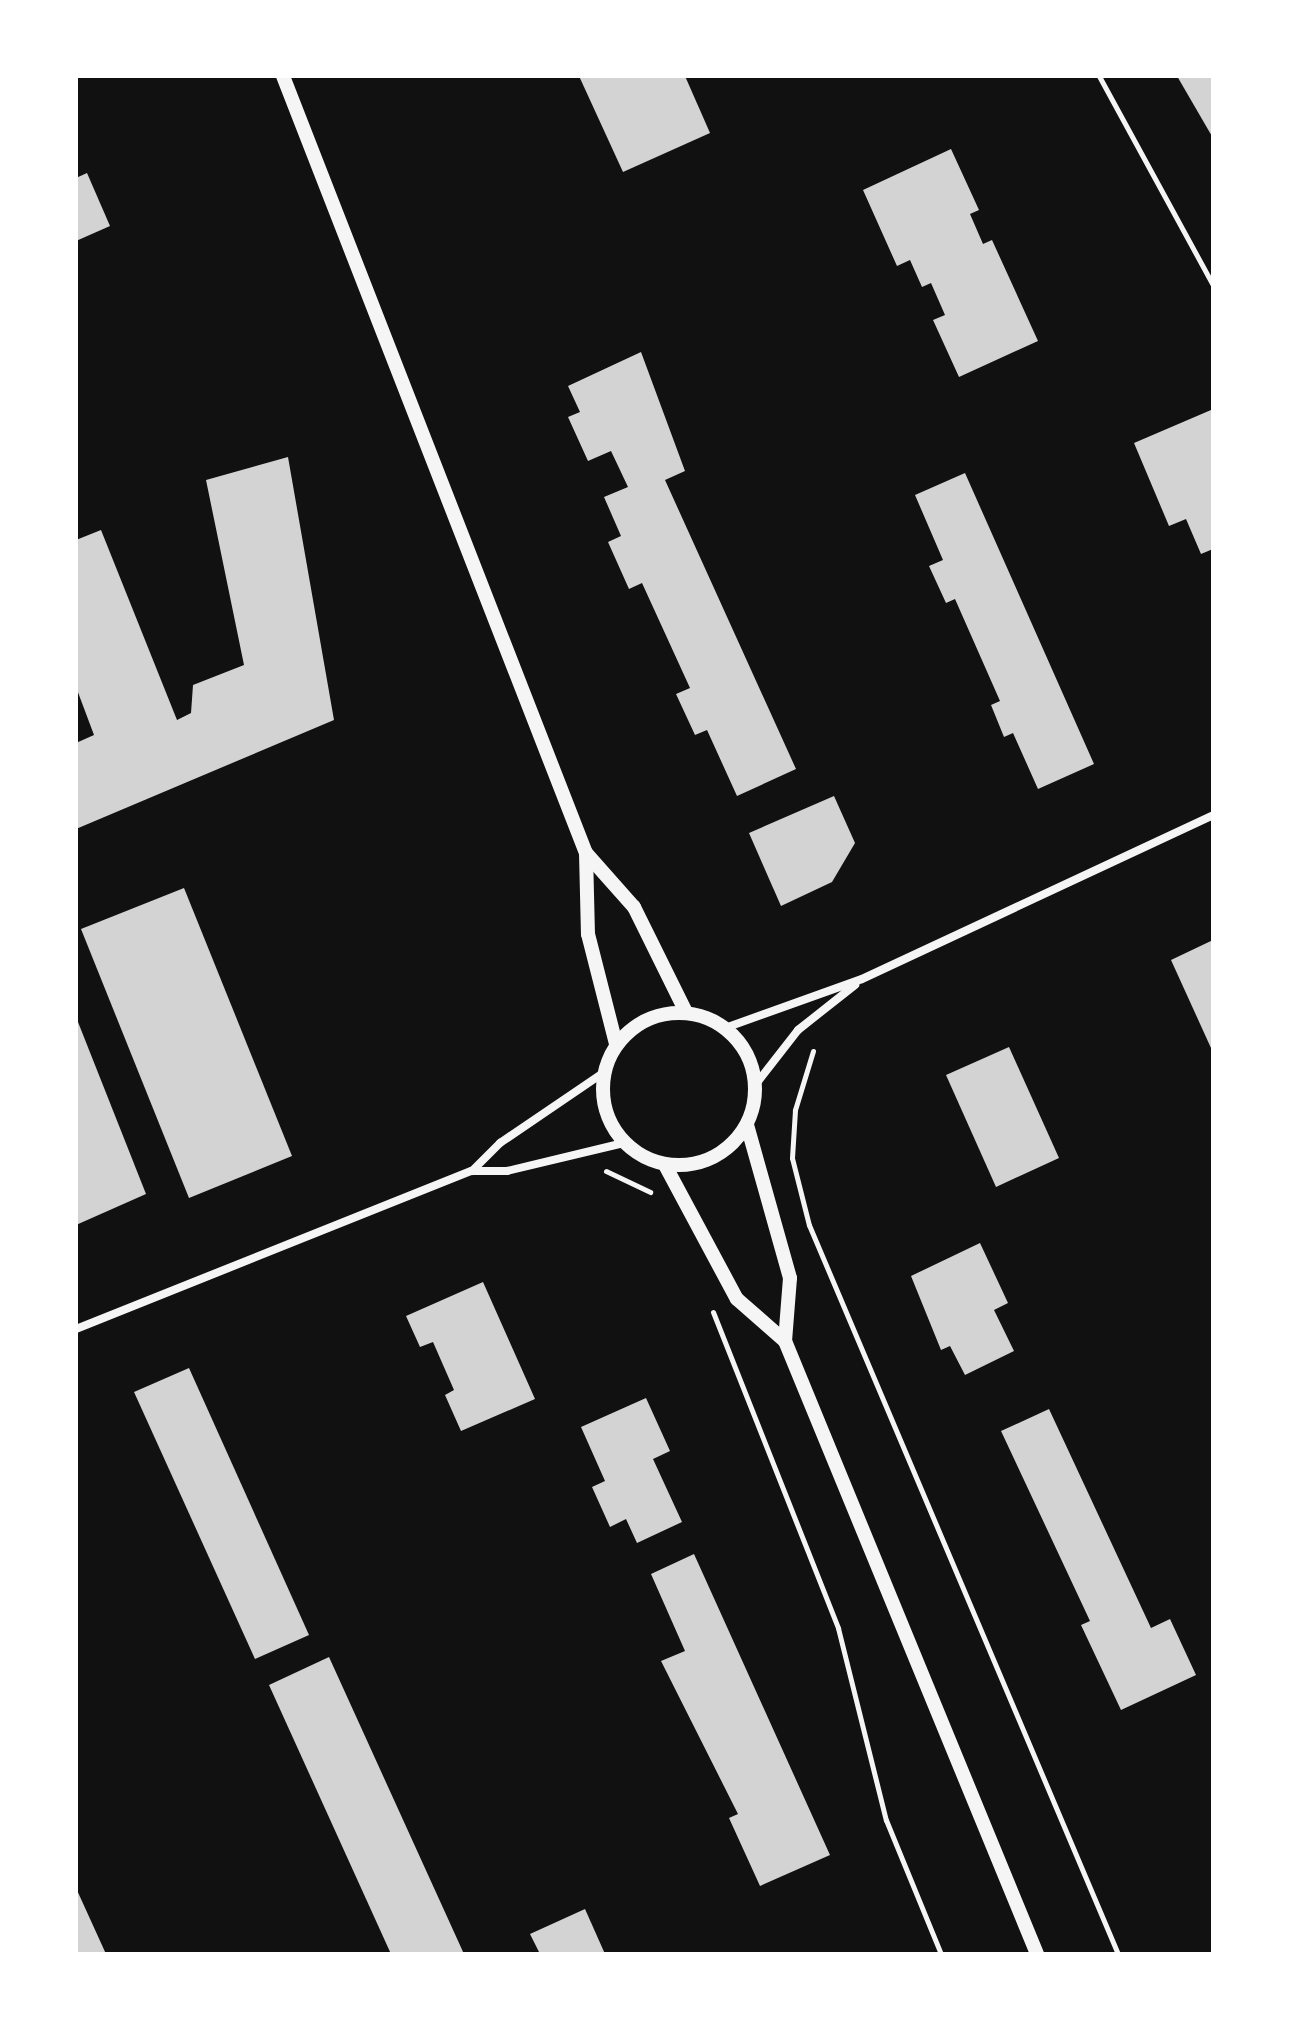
<!DOCTYPE html>
<html>
<head>
<meta charset="utf-8">
<style>
  body { margin:0 }
  #map { position:relative; width:1289px; height:2030px; overflow:hidden; background:#111; font-family:"Alegreya Sans",sans-serif }
  div>[style] { position:absolute }
  [style*='--x'] { left:calc(var(--x)*1px); top:calc(var(--y)*1px); width:calc(var(--w)*1px); rotate:calc(var(--a)*1deg) }
  .building>* { inset:0; background:#d3d3d3 }
  .path>* { height:5px; margin:-2.5px; padding:0 2.5px; transform-origin:2.5px; border-radius:2.5px; background:#f5f5f5 }
  .minor>* { height:8px; margin:-4px; padding:0 4px; transform-origin:4px; border-radius:4px; background:#f5f5f5 }
  .tertiary>* { height:14px; margin:-7px; padding:0 7px; transform-origin:7px; border-radius:7px; background:#f5f5f5 }
  .tertiary>.ring { margin:-7px; padding:0; box-sizing:content-box; background:none; border:14px solid #f5f5f5; border-radius:50% }
  span { translate:-50% -50%; white-space:nowrap; text-align:center; line-height:1.15; -webkit-text-stroke:8px #fff; paint-order:stroke }
  .frame { position:absolute; inset:0; border:78px solid #fff; pointer-events:none }
</style>
</head>
<body>
<div id="map">
  <div class="building">
    <div style="clip-path:polygon(579px 76px,685px 76px,710px 133px,623px 172px)"></div>
    <div style="clip-path:polygon(1177px 76px,1213px 76px,1213px 138px)"></div>
    <div style="clip-path:polygon(951px 149px,979px 210px,970px 214px,983px 244px,992px 240px,1038px 341px,959px 377px,933px 320px,945px 315px,931px 283px,922px 287px,910px 260px,897px 266px,863px 190px)"></div>
    <div style="clip-path:polygon(87px 173px,110px 226px,76px 241px,76px 178px)"></div>
    <div style="clip-path:polygon(641px 352px,685px 471px,665px 480px,796px 769px,737px 796px,707px 730px,695px 735px,676px 694px,690px 688px,642px 583px,629px 589px,608px 542px,621px 536px,604px 497px,628px 487px,611px 451px,588px 461px,568px 417px,580px 412px,568px 386px)"></div>
    <div style="clip-path:polygon(1211px 410px,1213px 549px,1201px 554px,1186px 519px,1169px 526px,1134px 443px)"></div>
    <div style="clip-path:polygon(288px 457px,334px 720px,76px 829px,76px 743px,94px 735px,76px 687px,76px 540px,101px 530px,177px 720px,191px 713px,193px 685px,244px 665px,206px 480px)"></div>
    <div style="clip-path:polygon(965px 473px,1094px 764px,1038px 789px,1013px 733px,1004px 737px,991px 705px,1000px 701px,955px 599px,946px 603px,929px 566px,943px 560px,915px 495px)"></div>
    <div style="clip-path:polygon(834px 796px,855px 843px,832px 882px,781px 906px,749px 833px)"></div>
    <div style="clip-path:polygon(184px 888px,292px 1156px,189px 1198px,81px 929px)"></div>
    <div style="clip-path:polygon(1213px 940px,1213px 1047px,1211px 1048px,1171px 960px)"></div>
    <div style="clip-path:polygon(76px 1017px,146px 1194px,76px 1225px)"></div>
    <div style="clip-path:polygon(1009px 1047px,1059px 1158px,996px 1187px,946px 1075px)"></div>
    <div style="clip-path:polygon(980px 1243px,1008px 1303px,994px 1310px,1014px 1351px,965px 1375px,950px 1346px,941px 1350px,911px 1276px)"></div>
    <div style="clip-path:polygon(483px 1282px,535px 1399px,461px 1431px,445px 1395px,454px 1390px,433px 1342px,420px 1347px,406px 1316px)"></div>
    <div style="clip-path:polygon(189px 1368px,309px 1635px,255px 1659px,134px 1392px)"></div>
    <div style="clip-path:polygon(646px 1398px,670px 1451px,653px 1459px,682px 1522px,637px 1543px,626px 1519px,610px 1527px,592px 1487px,605px 1481px,581px 1427px)"></div>
    <div style="clip-path:polygon(1049px 1409px,1151px 1628px,1170px 1619px,1196px 1675px,1121px 1710px,1081px 1625px,1090px 1621px,1001px 1431px)"></div>
    <div style="clip-path:polygon(694px 1554px,830px 1855px,760px 1886px,729px 1818px,738px 1814px,661px 1661px,685px 1651px,651px 1574px)"></div>
    <div style="clip-path:polygon(329px 1657px,464px 1954px,391px 1954px,269px 1685px)"></div>
    <div style="clip-path:polygon(76px 1888px,106px 1954px,76px 1954px)"></div>
    <div style="clip-path:polygon(585px 1909px,605px 1954px,540px 1954px,530px 1934px)"></div>
  </div>
  <div class="path">
    <div style="--x:1099;--y:76;--w:238;--a:61.4"></div>
    <div style="--x:813;--y:1051;--w:62;--a:107"></div>
    <div style="--x:795;--y:1110;--w:48;--a:93.6"></div>
    <div style="--x:792;--y:1158;--w:69;--a:75.8"></div>
    <div style="--x:809;--y:1225;--w:792;--a:67.03"></div>
    <div style="--x:606;--y:1171;--w:49;--a:25.5"></div>
    <div style="--x:713;--y:1312;--w:340;--a:68.4"></div>
    <div style="--x:838;--y:1628;--w:198;--a:76"></div>
    <div style="--x:886;--y:1820;--w:145;--a:67.7"></div>
  </div>
  <div class="minor">
    <div style="--x:725;--y:1028;--w:145;--a:-19.7"></div>
    <div style="--x:862;--y:979;--w:387;--a:-25"></div>
    <div style="--x:756;--y:1084;--w:68;--a:-52.1"></div>
    <div style="--x:798;--y:1030;--w:73;--a:-38.3"></div>
    <div style="--x:472;--y:1171;--w:40;--a:-45"></div>
    <div style="--x:500;--y:1143;--w:125;--a:-34.2"></div>
    <div style="--x:76;--y:1329;--w:426;--a:-21.8"></div>
    <div style="--x:472;--y:1171;--w:35;--a:0"></div>
    <div style="--x:507;--y:1171;--w:120;--a:-13.5"></div>
  </div>
  <div class="tertiary">
    <div style="--x:283;--y:76;--w:834;--a:68.7"></div>
    <div style="--x:586;--y:853;--w:81;--a:88.6"></div>
    <div style="--x:588;--y:934;--w:114;--a:75.7"></div>
    <div style="--x:586;--y:853;--w:72;--a:48.4"></div>
    <div style="--x:634;--y:907;--w:117;--a:63.7"></div>
    <div class="ring" style="left:603px;top:1013px;width:138px;height:138px"></div>
    <div style="--x:747;--y:1125;--w:159;--a:74.3"></div>
    <div style="--x:790;--y:1278;--w:63;--a:94.5"></div>
    <div style="--x:785;--y:1341;--w:663;--a:67.65"></div>
    <div style="--x:665;--y:1165;--w:152;--a:61.8"></div>
    <div style="--x:737;--y:1299;--w:64;--a:41.2"></div>
  </div>
  <div class="frame"></div>
</div>
</body>
</html>
